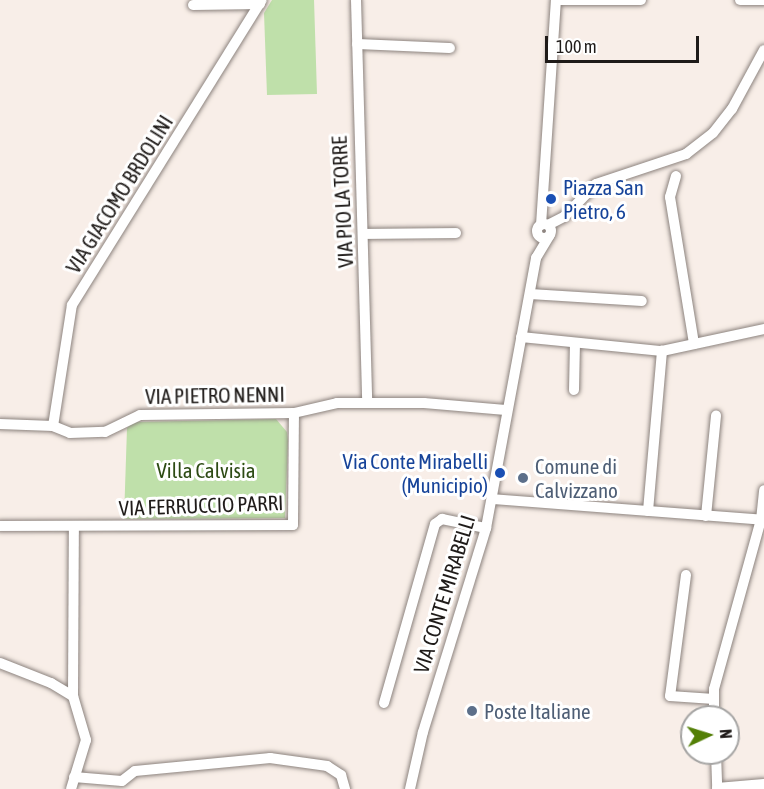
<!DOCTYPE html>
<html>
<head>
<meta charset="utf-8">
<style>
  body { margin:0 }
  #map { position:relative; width:764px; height:789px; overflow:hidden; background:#f8eee8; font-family:"Asap Condensed",sans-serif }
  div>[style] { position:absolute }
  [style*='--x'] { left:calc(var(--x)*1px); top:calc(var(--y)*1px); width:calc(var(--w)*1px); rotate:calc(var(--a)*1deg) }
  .green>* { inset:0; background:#bfe0aa }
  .roads { filter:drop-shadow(0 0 2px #8c837e) drop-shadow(0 0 2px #8c837e) }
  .street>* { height:10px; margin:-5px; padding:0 5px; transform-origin:5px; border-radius:5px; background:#fff }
  .street>.ring { margin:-5px; padding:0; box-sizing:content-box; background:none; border:10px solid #fff; border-radius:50% }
  .dots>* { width:16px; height:16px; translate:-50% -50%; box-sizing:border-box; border:3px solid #fff; border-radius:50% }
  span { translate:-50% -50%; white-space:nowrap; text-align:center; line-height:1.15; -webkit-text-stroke:6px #fff; paint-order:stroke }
  .transit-label { font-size:21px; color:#164399 }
  .left { translate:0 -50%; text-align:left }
  .right { translate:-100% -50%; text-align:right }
  .street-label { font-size:21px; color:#1f1b19 }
  .service-label { font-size:21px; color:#4e5e75 }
  .park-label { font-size:21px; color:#2d4b14 }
  .north { position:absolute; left:680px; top:705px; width:60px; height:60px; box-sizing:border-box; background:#fff; border:2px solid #a5a4a3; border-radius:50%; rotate:86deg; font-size:16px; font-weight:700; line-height:24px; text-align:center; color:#1f1b19 }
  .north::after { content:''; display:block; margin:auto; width:21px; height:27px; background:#537f06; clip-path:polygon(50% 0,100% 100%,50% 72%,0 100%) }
  .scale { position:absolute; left:545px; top:36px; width:154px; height:27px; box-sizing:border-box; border:3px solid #1f1b19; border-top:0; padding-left:8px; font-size:18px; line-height:21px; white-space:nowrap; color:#1f1b19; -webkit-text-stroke:4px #fff; paint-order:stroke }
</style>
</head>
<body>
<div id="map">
  <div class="green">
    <div style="clip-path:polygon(272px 0,314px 0,317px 94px,267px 95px,264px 13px)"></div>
    <div style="clip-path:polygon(276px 419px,287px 432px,288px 441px,285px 518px,124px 519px,127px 428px,134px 422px)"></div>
  </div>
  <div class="roads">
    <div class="street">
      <div style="--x:356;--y:0;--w:402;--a:88.4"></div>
      <div style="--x:556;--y:0;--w:85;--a:0"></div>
      <div style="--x:740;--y:0;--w:24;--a:0"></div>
      <div style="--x:193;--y:5;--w:67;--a:-0.9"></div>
      <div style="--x:357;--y:44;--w:93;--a:2.5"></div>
      <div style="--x:676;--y:176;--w:22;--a:106"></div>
      <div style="--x:670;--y:197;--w:149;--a:80.7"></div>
      <div class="ring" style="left:537px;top:224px;width:4px;height:4px"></div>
      <div style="--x:541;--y:225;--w:225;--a:-86.2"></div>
      <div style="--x:548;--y:225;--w:18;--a:-27"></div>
      <div style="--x:564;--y:217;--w:46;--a:-45.9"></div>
      <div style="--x:596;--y:184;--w:95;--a:-18.4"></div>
      <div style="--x:686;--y:154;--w:34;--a:-38"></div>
      <div style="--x:713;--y:133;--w:31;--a:-52"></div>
      <div style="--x:732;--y:109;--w:67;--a:-61.5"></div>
      <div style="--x:364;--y:234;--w:92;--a:-0.6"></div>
      <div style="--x:530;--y:294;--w:112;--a:3.6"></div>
      <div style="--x:521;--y:337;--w:142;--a:5.7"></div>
      <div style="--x:662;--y:351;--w:104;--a:-12.2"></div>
      <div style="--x:574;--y:390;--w:47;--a:-88.8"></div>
      <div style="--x:0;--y:424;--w:53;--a:2.2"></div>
      <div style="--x:53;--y:426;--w:18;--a:22"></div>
      <div style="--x:70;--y:433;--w:35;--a:-2"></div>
      <div style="--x:105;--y:432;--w:39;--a:-26"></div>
      <div style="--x:140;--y:415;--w:154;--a:-0.7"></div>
      <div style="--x:294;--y:413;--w:44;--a:-13.1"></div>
      <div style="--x:337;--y:403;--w:87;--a:0"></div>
      <div style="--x:424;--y:403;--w:82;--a:4.9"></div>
      <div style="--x:53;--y:426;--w:122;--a:-81.1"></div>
      <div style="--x:72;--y:305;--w:359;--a:-58.1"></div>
      <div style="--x:492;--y:499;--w:273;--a:4.4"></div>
      <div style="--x:648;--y:511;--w:161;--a:-85"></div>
      <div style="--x:706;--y:516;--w:101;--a:-84.3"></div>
      <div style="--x:0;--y:526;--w:293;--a:-0.2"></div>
      <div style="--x:293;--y:525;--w:112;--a:-89.5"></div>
      <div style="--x:686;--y:575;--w:122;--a:97.5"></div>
      <div style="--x:670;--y:696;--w:44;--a:3.9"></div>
      <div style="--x:0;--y:663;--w:55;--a:21.4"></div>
      <div style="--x:51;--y:683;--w:26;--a:31"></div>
      <div style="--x:73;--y:696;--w:46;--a:73.5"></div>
      <div style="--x:86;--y:740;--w:51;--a:107"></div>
      <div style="--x:73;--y:696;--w:168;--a:-89.7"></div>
      <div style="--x:384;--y:703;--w:186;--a:-74.1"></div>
      <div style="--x:435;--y:524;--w:9;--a:-36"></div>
      <div style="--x:442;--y:519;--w:45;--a:11.6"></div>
      <div style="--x:714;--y:717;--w:28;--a:-90"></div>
      <div style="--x:714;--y:689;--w:175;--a:-74.5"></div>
      <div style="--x:761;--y:520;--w:30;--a:-84"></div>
      <div style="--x:716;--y:753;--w:36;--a:88"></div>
      <div style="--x:74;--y:777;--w:48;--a:4.8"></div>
      <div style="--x:122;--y:781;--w:16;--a:-38"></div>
      <div style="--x:135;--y:771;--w:136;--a:-5.5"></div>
      <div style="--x:270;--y:758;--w:58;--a:8"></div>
      <div style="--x:327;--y:766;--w:17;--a:33"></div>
      <div style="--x:341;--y:775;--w:15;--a:74"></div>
      <div style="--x:717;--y:788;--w:47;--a:-4.9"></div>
      <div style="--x:410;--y:789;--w:58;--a:-77.2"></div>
      <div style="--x:423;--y:732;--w:214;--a:-72.8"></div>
      <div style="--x:486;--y:528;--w:275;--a:-79.5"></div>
      <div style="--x:536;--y:258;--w:26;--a:-59"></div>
    </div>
  </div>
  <div class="dots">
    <div style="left:551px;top:199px;background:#1a4fb4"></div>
    <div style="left:500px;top:473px;background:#1a4fb4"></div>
    <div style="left:523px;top:478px;background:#5c6f8a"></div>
    <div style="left:472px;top:711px;background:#5c6f8a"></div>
  </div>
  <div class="transit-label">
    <span class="left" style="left:563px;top:199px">Piazza San<br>Pietro, 6</span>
    <span class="right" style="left:488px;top:473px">Via Conte Mirabelli<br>(Municipio)</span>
  </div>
  <div class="street-label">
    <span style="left:119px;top:194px;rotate:-58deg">VIA GIACOMO BRDOLINI</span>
    <span style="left:342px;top:202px;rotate:-93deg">VIA PIO LA TORRE</span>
    <span style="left:215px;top:395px;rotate:-1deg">VIA PIETRO NENNI</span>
    <span style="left:201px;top:505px;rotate:-2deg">VIA FERRUCCIO PARRI</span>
    <span style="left:444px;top:594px;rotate:-73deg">VIA CONTE MIRABELLI</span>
  </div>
  <div class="service-label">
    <span class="left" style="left:535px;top:478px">Comune di<br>Calvizzano</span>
    <span class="left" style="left:484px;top:711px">Poste Italiane</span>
  </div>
  <div class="park-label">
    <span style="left:206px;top:470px">Villa Calvisia</span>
  </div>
  <div class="north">N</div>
  <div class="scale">100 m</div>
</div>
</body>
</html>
